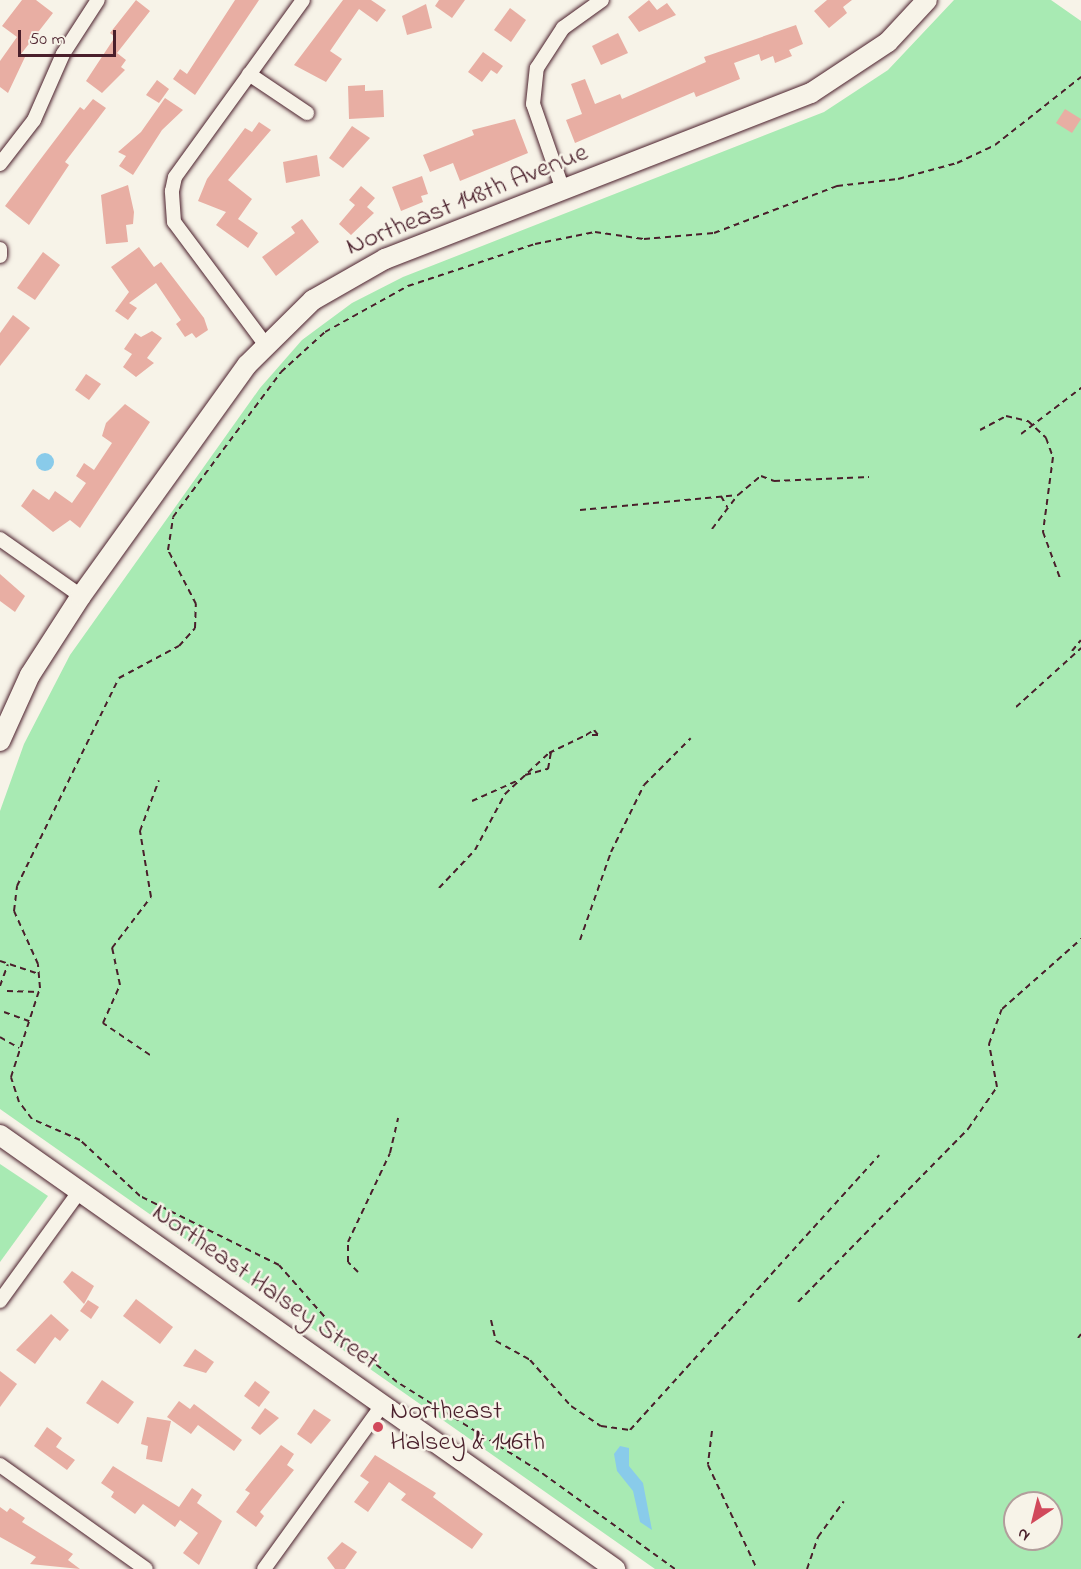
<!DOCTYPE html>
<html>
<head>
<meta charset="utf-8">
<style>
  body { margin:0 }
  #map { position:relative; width:1081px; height:1569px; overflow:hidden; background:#f7f3e8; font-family:"Indie Flower",sans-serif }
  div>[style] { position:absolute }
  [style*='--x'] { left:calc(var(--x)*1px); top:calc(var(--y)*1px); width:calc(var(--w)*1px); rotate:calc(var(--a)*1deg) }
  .green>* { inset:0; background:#a8eab3 }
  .water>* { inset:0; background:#89cbea }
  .round { border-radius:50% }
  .building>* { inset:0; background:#e8aea3 }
  .path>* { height:2px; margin-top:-1px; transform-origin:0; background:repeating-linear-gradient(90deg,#4a1f2b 0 6px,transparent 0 10.5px) }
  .roads { filter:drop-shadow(0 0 2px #4a1f2b) drop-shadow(0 0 2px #4a1f2b) }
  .minor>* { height:14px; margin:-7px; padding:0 7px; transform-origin:7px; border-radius:7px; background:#f7f3e8 }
  .secondary>* { height:20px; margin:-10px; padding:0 10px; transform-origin:10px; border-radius:10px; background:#f7f3e8 }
  .dots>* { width:16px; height:16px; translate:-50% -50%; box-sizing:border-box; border:3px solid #f7f3e8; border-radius:50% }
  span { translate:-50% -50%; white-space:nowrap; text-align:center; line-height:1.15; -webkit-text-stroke:5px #f7f3e8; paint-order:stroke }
  .street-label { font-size:27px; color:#4a1f2b }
  .poi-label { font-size:27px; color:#4a1f2b }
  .left { translate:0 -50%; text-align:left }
  .north { position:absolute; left:1003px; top:1491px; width:60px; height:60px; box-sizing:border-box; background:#f7f3e8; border:2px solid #b29e9c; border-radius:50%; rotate:215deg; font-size:16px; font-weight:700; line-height:24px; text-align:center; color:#4a1f2b }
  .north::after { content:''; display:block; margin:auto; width:21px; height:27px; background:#d1495b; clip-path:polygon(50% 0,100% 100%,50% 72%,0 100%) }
  .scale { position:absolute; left:18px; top:30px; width:98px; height:27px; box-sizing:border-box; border:3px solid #4a1f2b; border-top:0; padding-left:8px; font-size:18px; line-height:21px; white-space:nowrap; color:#4a1f2b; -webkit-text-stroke:4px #f7f3e8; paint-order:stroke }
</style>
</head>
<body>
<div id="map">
  <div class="green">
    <div style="clip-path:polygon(evenodd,954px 0,1051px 0,1081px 21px,1081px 1569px,655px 1569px,0 1109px,0 811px,24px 744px,70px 655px,260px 388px,302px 340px,352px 303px,403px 277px,824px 112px,888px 70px,954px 0,1015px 1503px,1051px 1503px,1051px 1539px,1015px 1539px,1015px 1503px)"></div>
    <div style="clip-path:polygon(0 1164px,48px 1196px,0 1262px)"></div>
  </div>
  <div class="water">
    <div class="round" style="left:36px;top:453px;width:18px;height:18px"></div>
    <div style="clip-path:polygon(620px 1446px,629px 1448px,629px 1466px,643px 1483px,652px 1530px,640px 1522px,633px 1491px,617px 1471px,614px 1454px)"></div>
  </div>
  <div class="building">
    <div style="clip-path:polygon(22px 0,36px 0,53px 13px,21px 54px,25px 57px,8px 93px,0 87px,0 61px,17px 37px,2px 26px)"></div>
    <div style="clip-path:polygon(136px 0,150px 11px,117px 53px,126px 60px,121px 67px,125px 70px,102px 93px,86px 81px,115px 37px,110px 33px)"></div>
    <div style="clip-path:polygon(235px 0,259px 0,195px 95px,173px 79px,180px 69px,187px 74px)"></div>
    <div style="clip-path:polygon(343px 0,371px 0,386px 10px,377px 22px,359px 9px,330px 51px,342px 59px,326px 82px,294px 65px)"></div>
    <div style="clip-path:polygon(439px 0,465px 0,452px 18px,435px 6px)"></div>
    <div style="clip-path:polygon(649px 0,657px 10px,667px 3px,676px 15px,639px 32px,628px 17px)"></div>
    <div style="clip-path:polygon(827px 0,852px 0,843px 7px,847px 13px,829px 28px,814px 11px)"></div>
    <div style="clip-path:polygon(426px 4px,432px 28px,407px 35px,402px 16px)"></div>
    <div style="clip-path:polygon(510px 8px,526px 20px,511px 42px,494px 30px)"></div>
    <div style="clip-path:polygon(796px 25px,803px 44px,789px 50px,792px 56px,775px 63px,773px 56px,761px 61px,759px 54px,734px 63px,740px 79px,696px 97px,694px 92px,575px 143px,566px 120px,582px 114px,571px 84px,585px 79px,595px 104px,620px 94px,622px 99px,706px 62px,704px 57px)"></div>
    <div style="clip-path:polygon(618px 33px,628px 53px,601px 65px,592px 46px)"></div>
    <div style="clip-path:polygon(483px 52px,503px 66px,497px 74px,491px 70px,482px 82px,468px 72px)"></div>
    <div style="clip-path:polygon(157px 80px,169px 89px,159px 103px,146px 95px)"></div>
    <div style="clip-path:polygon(365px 85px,365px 91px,383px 90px,384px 117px,349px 119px,348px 86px)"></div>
    <div style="clip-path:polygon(165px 98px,183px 110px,162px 130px,133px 175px,119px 166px,126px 156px,118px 152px,141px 132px)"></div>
    <div style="clip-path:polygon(93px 99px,106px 108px,65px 162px,69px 165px,29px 225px,5px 206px,80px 107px,84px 110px)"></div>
    <div style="clip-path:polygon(1065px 109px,1081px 119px,1072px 133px,1056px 123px)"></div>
    <div style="clip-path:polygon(515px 119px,528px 153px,460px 181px,453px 163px,430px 172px,423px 155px,474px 135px,472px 130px)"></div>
    <div style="clip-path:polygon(259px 122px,271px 130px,228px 180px,252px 199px,238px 219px,258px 233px,248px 248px,216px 225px,226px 212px,198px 201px,207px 179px,245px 128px,252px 132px)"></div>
    <div style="clip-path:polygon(352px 126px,370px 138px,343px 168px,329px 158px)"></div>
    <div style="clip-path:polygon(317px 155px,320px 176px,286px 183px,283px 162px)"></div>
    <div style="clip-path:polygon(422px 176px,428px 194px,421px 196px,423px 202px,401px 211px,392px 187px)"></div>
    <div style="clip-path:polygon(128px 185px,134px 212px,133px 224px,126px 225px,128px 242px,106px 244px,101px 195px)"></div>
    <div style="clip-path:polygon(361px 186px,375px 198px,367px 207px,374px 213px,351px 235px,339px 224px,355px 205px,349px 200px)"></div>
    <div style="clip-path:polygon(302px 219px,319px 242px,276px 276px,262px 257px,295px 233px,291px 227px)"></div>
    <div style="clip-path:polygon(139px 247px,154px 267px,161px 262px,204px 318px,208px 330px,196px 338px,192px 333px,185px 337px,176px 324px,181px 320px,156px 283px,129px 303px,137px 308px,128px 320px,115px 311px,129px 292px,111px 267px)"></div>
    <div style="clip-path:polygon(43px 252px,60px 265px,35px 300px,17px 288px)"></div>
    <div style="clip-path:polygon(13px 315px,30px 328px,0 366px,0 333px)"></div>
    <div style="clip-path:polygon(152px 331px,162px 338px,147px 358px,154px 363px,136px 377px,123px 367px,132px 354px,124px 349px,135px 333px,141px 337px)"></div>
    <div style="clip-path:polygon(86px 374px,101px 384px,89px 400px,75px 390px)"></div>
    <div style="clip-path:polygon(125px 404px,150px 422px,80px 528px,70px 520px,53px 532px,21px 506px,33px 489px,49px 500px,55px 491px,72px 503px,86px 483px,76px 476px,84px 463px,94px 470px,112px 443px,102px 436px,106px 423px)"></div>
    <div style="clip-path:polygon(0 574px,25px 596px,15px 612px,0 601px)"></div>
    <div style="clip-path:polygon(72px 1271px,94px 1286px,84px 1304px,63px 1282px)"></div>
    <div style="clip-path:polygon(136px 1299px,173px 1327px,160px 1344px,123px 1316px)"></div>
    <div style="clip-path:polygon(88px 1300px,99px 1307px,91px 1319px,80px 1311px)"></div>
    <div style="clip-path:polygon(51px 1314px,69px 1330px,60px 1341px,55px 1337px,35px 1364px,16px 1350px)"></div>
    <div style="clip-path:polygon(195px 1349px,214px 1362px,206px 1373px,183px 1366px)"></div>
    <div style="clip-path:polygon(0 1371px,17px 1384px,0 1407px)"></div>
    <div style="clip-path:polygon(102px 1380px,134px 1402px,118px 1424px,86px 1403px)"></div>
    <div style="clip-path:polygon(255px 1381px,270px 1392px,259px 1407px,244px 1396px)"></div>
    <div style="clip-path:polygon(179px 1401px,190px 1409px,194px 1404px,242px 1440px,234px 1451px,198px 1425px,191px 1434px,167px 1417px)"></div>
    <div style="clip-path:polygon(265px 1408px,279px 1418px,260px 1435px,251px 1428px)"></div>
    <div style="clip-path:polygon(314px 1409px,331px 1420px,311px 1444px,297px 1434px)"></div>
    <div style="clip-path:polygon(147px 1417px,171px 1421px,162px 1462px,146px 1459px,148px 1446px,141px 1444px)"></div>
    <div style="clip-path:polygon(47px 1427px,62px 1438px,56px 1447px,75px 1460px,67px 1470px,34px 1446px)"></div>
    <div style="clip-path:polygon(281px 1445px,294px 1454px,287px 1465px,294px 1470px,260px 1512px,264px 1516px,256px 1527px,236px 1512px,250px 1493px,245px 1490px)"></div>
    <div style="clip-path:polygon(375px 1455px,436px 1493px,433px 1497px,483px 1534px,472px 1549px,401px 1500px,406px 1494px,389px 1482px,368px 1512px,354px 1502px,369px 1482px,360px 1476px)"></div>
    <div style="clip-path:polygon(113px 1466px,179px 1507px,192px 1488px,202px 1495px,197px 1503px,222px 1521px,199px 1565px,183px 1553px,198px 1533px,180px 1520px,175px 1527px,143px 1504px,135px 1514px,111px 1497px,114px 1492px,101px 1483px)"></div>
    <div style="clip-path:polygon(0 1507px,7px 1512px,10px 1508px,25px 1518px,22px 1522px,73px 1554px,68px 1560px,80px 1569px,30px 1564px,36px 1557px,0 1537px)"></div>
    <div style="clip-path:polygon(342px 1542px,357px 1552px,345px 1569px,335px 1569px,327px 1558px)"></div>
  </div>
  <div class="path">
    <div style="--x:980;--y:430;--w:30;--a:-28"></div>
    <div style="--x:1006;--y:416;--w:23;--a:13"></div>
    <div style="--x:1028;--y:421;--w:25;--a:43"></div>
    <div style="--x:1046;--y:438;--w:20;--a:70"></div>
    <div style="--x:1053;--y:457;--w:76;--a:97.6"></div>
    <div style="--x:1043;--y:532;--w:52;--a:69.8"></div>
    <div style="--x:1021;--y:434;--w:76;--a:-37.5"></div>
    <div style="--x:721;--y:496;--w:13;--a:61"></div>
    <div style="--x:580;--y:510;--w:159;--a:-5.4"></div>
    <div style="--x:738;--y:495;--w:30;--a:-40"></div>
    <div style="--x:761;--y:476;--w:14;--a:21"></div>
    <div style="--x:774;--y:481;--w:95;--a:-2.4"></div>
    <div style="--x:712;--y:529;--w:41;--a:-52.9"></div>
    <div style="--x:1072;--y:651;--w:14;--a:-51"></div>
    <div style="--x:1016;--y:707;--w:88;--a:-42.2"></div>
    <div style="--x:525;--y:775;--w:24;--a:-15"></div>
    <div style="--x:548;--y:769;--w:17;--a:-80"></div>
    <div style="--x:472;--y:801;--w:51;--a:-24.1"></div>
    <div style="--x:439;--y:888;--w:52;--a:-46.5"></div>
    <div style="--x:475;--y:850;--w:64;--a:-61.8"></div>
    <div style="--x:505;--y:794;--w:60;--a:-43"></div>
    <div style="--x:549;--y:753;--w:41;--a:-25.9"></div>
    <div style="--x:586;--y:735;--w:9;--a:-32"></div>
    <div style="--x:594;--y:730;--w:6;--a:51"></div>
    <div style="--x:598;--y:735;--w:12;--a:180"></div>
    <div style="--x:580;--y:940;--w:93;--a:-70.6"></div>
    <div style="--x:611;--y:852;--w:75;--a:-63.8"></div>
    <div style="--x:644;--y:785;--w:66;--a:-45"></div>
    <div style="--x:0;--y:961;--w:41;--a:18.4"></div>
    <div style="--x:0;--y:986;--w:23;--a:-70"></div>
    <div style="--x:7;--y:991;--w:32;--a:2"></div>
    <div style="--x:4;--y:1012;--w:27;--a:20"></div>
    <div style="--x:0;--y:1037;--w:22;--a:30"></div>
    <div style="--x:150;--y:1055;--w:57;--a:-145.8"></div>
    <div style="--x:103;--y:1023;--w:42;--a:-65.9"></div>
    <div style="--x:120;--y:985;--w:38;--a:-102"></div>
    <div style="--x:112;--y:948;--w:64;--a:-52.6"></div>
    <div style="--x:151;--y:897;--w:67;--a:-99.5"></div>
    <div style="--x:140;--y:831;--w:54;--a:-69.6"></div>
    <div style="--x:358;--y:1272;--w:14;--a:-135"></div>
    <div style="--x:348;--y:1262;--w:20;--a:-90"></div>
    <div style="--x:348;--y:1242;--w:98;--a:-64.7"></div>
    <div style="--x:390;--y:1153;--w:36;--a:-77"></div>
    <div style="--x:798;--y:1302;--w:243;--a:-45.5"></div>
    <div style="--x:968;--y:1129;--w:51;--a:-55.4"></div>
    <div style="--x:997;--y:1087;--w:44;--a:-100.5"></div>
    <div style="--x:989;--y:1044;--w:37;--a:-70"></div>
    <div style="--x:1002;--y:1009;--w:106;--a:-41.5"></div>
    <div style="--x:491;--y:1320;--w:22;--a:77"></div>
    <div style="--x:496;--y:1341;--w:39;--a:29"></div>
    <div style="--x:530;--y:1360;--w:62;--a:48.3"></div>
    <div style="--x:571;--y:1406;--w:36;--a:34"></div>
    <div style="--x:601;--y:1426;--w:29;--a:8"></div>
    <div style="--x:630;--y:1430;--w:371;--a:-47.8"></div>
    <div style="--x:1078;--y:1338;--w:5;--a:-53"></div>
    <div style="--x:712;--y:1431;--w:34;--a:97"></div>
    <div style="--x:708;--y:1465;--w:115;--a:64.8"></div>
    <div style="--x:675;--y:1569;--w:168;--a:-144.2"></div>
    <div style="--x:539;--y:1471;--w:168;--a:-147.9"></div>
    <div style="--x:397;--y:1382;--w:77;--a:-139.7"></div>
    <div style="--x:338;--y:1332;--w:89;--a:-131.4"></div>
    <div style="--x:279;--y:1265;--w:155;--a:-153.6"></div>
    <div style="--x:140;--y:1196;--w:82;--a:-137"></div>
    <div style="--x:80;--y:1140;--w:52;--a:-156.4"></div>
    <div style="--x:32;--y:1119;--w:21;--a:-127"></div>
    <div style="--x:19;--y:1102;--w:26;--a:-108"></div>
    <div style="--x:11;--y:1077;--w:94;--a:-72"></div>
    <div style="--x:40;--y:988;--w:24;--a:-95"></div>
    <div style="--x:38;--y:964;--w:58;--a:-114.4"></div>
    <div style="--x:14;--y:911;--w:25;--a:-83"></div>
    <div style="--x:17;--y:886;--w:232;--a:-63.9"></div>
    <div style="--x:119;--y:678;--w:68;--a:-28.1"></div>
    <div style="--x:179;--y:646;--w:24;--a:-48"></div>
    <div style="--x:195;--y:628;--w:24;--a:-88"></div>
    <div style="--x:196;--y:604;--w:61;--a:-117.4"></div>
    <div style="--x:168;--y:550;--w:33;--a:-81"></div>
    <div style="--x:173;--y:517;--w:181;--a:-53.3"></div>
    <div style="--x:281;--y:372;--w:59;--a:-42.3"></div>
    <div style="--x:325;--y:332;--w:95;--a:-29"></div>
    <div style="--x:408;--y:286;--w:134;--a:-18.3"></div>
    <div style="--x:535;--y:244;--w:61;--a:-11.3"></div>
    <div style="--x:595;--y:232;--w:49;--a:8.1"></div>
    <div style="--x:644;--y:239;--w:70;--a:-4.9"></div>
    <div style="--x:714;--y:233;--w:132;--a:-20.9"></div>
    <div style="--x:837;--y:186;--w:61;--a:-6.5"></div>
    <div style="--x:898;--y:179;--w:61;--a:-15.2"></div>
    <div style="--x:957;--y:163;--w:42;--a:-25.3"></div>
    <div style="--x:995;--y:145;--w:110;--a:-38.3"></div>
    <div style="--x:807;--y:1569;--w:34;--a:-71"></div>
    <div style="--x:818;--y:1537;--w:44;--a:-54.2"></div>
  </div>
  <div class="roads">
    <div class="minor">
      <div style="--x:249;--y:74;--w:70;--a:33.9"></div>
      <div style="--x:0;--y:164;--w:56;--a:-52.3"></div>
      <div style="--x:34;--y:120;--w:72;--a:-66.3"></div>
      <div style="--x:63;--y:54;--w:64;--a:-57.1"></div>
      <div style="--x:563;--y:190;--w:91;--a:-109.2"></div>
      <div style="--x:533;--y:104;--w:36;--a:-84"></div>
      <div style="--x:537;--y:68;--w:48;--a:-57"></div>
      <div style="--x:563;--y:28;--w:48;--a:-35.7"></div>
      <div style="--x:0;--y:249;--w:7;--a:90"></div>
      <div style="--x:265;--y:344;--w:152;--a:-126.7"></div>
      <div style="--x:174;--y:222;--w:31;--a:-94"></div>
      <div style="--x:172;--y:191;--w:14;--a:-78"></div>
      <div style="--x:175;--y:177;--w:218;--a:-54.1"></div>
      <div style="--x:0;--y:539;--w:99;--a:35.1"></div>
      <div style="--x:0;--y:1301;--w:138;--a:-54.1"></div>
      <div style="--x:0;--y:1465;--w:179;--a:35.5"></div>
      <div style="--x:264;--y:1569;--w:203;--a:-54.2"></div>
    </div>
    <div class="secondary">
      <div style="--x:0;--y:741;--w:72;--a:-65.6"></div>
      <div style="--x:30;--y:675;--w:94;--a:-57.2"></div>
      <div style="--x:81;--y:596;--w:284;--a:-54.3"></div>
      <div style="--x:247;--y:365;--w:93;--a:-44.6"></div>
      <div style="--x:313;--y:300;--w:83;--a:-29.7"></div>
      <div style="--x:385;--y:259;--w:457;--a:-21.3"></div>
      <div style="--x:811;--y:93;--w:92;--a:-33.5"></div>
      <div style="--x:888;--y:42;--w:57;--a:-47.1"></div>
      <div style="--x:0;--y:1135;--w:753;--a:35.21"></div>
    </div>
  </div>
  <div class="dots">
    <div style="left:378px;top:1427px;background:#d1495b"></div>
  </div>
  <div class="street-label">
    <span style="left:467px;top:200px;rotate:-22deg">Northeast 148th Avenue</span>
    <span style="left:265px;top:1287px;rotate:35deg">Northeast Halsey Street</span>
  </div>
  <div class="poi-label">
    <span class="left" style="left:390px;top:1427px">Northeast<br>Halsey &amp; 146th</span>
  </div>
  <div class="north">N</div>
  <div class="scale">50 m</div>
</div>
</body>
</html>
